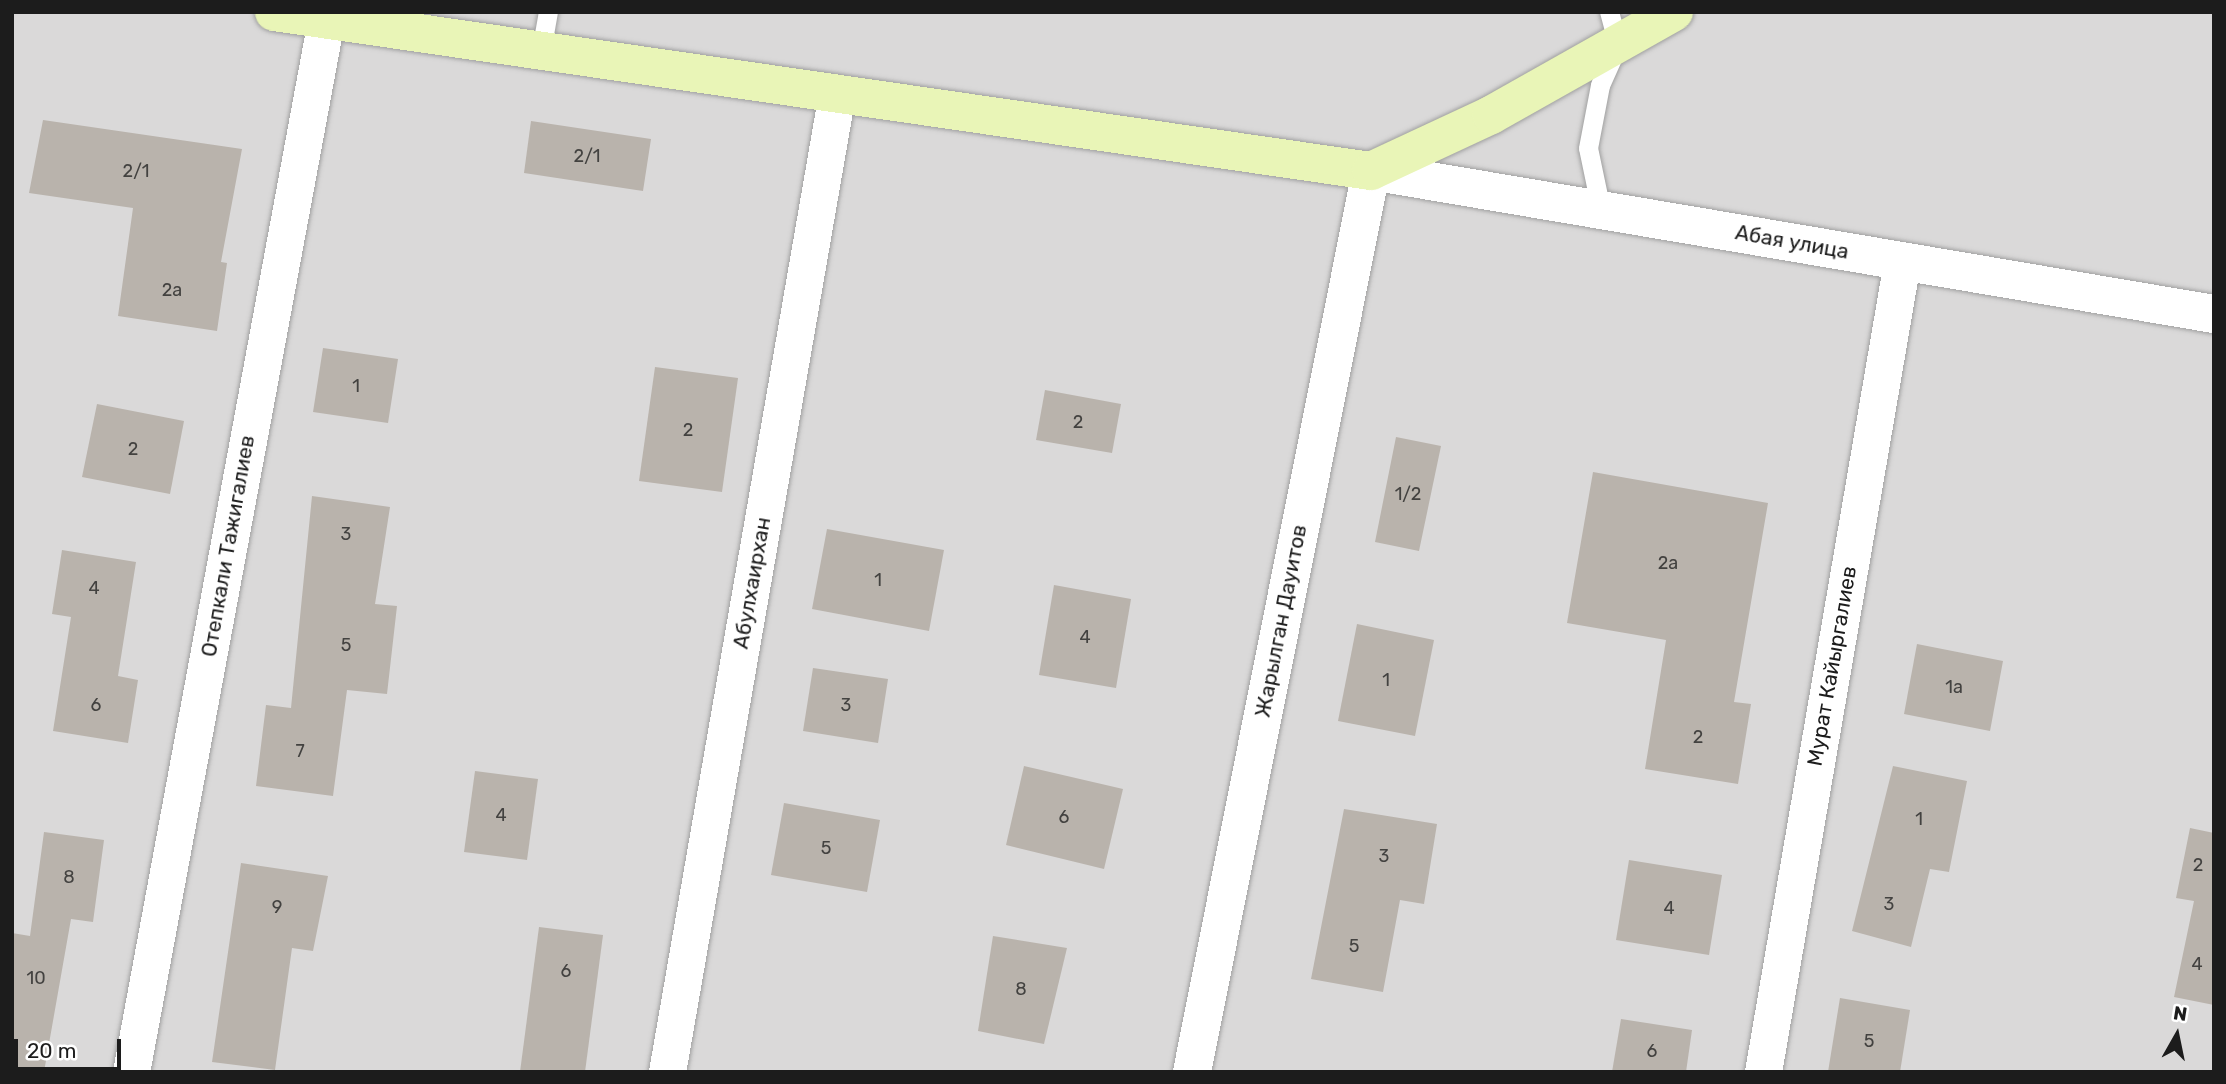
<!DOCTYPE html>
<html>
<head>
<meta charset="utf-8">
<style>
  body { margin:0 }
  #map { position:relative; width:2226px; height:1084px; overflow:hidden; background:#edebe2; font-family:Rubik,sans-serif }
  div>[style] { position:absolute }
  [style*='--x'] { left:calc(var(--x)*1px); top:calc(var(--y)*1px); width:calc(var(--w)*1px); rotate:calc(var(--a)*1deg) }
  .residential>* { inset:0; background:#dad9d9 }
  .building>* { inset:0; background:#b9b3ac }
  .roads { filter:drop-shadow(0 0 2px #a0a0a0) drop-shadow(0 0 2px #a0a0a0) }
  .service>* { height:19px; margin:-9.5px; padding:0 9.5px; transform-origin:9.5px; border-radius:9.5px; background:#fff }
  .minor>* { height:37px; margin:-18.5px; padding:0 18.5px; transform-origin:18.5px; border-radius:18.5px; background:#fff }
  .tertiary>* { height:38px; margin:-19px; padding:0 19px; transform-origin:19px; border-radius:19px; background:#fff }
  .secondary>* { height:38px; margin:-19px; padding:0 19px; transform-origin:19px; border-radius:19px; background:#e9f5b7 }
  span { translate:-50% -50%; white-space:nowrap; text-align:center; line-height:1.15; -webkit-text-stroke:5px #fff; paint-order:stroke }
  .number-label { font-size:18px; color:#434240 }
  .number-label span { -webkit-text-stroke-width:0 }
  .street-label { font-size:21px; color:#1c1c1c }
  .frame { position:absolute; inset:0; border:14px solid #1c1c1c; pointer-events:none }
  .north { position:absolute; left:2142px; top:1000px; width:70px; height:70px; -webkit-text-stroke:5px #fff; paint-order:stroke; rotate:9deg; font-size:19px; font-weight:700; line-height:28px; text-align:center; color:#1c1c1c }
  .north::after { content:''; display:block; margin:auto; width:24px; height:32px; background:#1c1c1c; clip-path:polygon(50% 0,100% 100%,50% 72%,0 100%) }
  .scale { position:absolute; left:14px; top:1039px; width:107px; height:32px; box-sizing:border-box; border:4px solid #1c1c1c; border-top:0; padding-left:9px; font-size:21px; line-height:24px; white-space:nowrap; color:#1c1c1c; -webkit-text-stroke:5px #fff; paint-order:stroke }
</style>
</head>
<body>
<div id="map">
  <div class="residential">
    <div style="clip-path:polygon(12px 12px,2214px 12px,2214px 1072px,12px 1072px)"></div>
  </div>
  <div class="building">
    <div style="clip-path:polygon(43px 120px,242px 149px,221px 262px,227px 263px,217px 331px,118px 316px,133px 208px,29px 193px)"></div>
    <div style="clip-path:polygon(531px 121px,651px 139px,643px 191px,524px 173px)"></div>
    <div style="clip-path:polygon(323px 348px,398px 359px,388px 423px,313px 412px)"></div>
    <div style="clip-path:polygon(655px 367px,738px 378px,722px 492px,639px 481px)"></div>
    <div style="clip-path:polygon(1045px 390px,1121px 404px,1112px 453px,1036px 440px)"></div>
    <div style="clip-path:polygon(97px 404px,184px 421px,170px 494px,82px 477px)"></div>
    <div style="clip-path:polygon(1396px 437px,1441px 446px,1419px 551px,1375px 542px)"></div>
    <div style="clip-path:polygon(1593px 472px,1768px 503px,1734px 702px,1751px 704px,1738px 784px,1645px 769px,1666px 640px,1567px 623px)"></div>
    <div style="clip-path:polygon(312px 496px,390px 507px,375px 604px,397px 606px,387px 694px,347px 690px,333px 796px,256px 786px,266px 705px,291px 708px)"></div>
    <div style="clip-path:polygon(827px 529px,944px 550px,929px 631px,812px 609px)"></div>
    <div style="clip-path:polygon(62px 550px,136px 562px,118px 676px,138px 680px,128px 743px,53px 731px,71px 617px,52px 614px)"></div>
    <div style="clip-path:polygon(1054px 585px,1131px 599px,1116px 688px,1039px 675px)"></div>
    <div style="clip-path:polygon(1357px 624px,1434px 640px,1415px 736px,1338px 721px)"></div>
    <div style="clip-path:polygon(1917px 644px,2003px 661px,1990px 731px,1904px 714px)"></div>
    <div style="clip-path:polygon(813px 668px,888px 679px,878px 743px,803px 731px)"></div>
    <div style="clip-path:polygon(1024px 766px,1123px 789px,1104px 869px,1006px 845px)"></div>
    <div style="clip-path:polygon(1893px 766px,1967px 781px,1949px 872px,1930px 869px,1911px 947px,1852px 931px)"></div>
    <div style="clip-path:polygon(475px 771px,538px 779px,527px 860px,464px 852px)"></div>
    <div style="clip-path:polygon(784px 803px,880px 820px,867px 892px,771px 875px)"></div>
    <div style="clip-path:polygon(1344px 809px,1437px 824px,1424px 904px,1400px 900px,1383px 992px,1311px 979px)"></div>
    <div style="clip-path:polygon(2190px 828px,2214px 833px,2214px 1005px,2174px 997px,2194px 901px,2176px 898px)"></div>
    <div style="clip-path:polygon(44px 832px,104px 840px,93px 922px,71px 919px,44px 1072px,12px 1072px,12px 933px,30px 936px)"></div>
    <div style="clip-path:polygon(1629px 860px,1722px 875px,1709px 955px,1616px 940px)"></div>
    <div style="clip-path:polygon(241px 863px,328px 876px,313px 951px,292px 948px,275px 1070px,212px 1062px)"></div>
    <div style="clip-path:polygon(539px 927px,603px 935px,585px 1072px,520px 1072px)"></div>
    <div style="clip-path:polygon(993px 936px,1067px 948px,1044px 1044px,978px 1031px)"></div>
    <div style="clip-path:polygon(1840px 998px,1910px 1010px,1900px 1072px,1828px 1072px)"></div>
    <div style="clip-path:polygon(1621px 1019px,1692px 1030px,1686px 1072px,1612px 1072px)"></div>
  </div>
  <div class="roads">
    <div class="service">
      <div style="--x:541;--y:51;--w:40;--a:-80"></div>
      <div style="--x:1601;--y:210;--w:63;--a:-101.8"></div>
      <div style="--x:1588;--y:148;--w:64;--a:-79.2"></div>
      <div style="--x:1600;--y:85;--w:44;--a:-65.8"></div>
      <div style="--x:1618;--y:45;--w:34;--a:-105"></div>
    </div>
    <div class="minor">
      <div style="--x:131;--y:1072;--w:1070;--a:-79.5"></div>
      <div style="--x:667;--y:1072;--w:994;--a:-80.15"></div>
      <div style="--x:1763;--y:1072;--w:823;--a:-80.27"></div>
    </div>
    <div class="tertiary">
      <div style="--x:1192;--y:1072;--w:919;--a:-78.76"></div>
      <div style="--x:1371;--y:171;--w:855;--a:9.63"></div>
    </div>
    <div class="secondary">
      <div style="--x:274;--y:12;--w:1108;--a:8.25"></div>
      <div style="--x:1371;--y:171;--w:132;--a:-25"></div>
      <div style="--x:1491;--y:115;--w:210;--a:-29.4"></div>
    </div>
  </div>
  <div class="number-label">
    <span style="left:587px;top:156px">2/1</span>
    <span style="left:136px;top:171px">2/1</span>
    <span style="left:172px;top:290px">2а</span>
    <span style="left:356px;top:386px">1</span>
    <span style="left:1078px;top:422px">2</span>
    <span style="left:688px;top:430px">2</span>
    <span style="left:133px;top:449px">2</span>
    <span style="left:1408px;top:494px">1/2</span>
    <span style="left:346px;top:534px">3</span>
    <span style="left:1668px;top:563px">2а</span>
    <span style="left:878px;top:580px">1</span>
    <span style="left:94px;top:588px">4</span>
    <span style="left:1085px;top:637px">4</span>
    <span style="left:346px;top:645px">5</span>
    <span style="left:1386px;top:680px">1</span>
    <span style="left:1954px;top:687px">1а</span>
    <span style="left:96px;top:705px">6</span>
    <span style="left:846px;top:705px">3</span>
    <span style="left:1698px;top:737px">2</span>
    <span style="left:300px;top:751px">7</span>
    <span style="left:501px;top:815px">4</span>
    <span style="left:1064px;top:817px">6</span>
    <span style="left:1919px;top:819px">1</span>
    <span style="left:826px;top:848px">5</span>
    <span style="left:1384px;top:856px">3</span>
    <span style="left:2198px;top:865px">2</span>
    <span style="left:69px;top:877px">8</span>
    <span style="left:1889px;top:904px">3</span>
    <span style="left:277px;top:907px">9</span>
    <span style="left:1669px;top:908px">4</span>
    <span style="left:1354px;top:946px">5</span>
    <span style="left:2197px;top:964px">4</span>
    <span style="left:566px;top:971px">6</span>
    <span style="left:36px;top:978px">10</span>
    <span style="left:1021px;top:989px">8</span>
    <span style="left:1869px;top:1041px">5</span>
    <span style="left:1652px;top:1051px">6</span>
  </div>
  <div class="street-label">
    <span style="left:1792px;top:242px;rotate:10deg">Абая улица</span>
    <span style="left:228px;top:546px;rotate:-80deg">Отепкали Тажигалиев</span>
    <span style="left:752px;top:583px;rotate:-80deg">Абулхаирхан</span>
    <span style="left:1281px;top:621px;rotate:-79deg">Жарылган Дауитов</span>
    <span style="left:1832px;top:666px;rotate:-80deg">Мурат Кайыргалиев</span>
  </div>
  <div class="frame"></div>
  <div class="north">N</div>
  <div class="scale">20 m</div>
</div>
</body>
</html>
